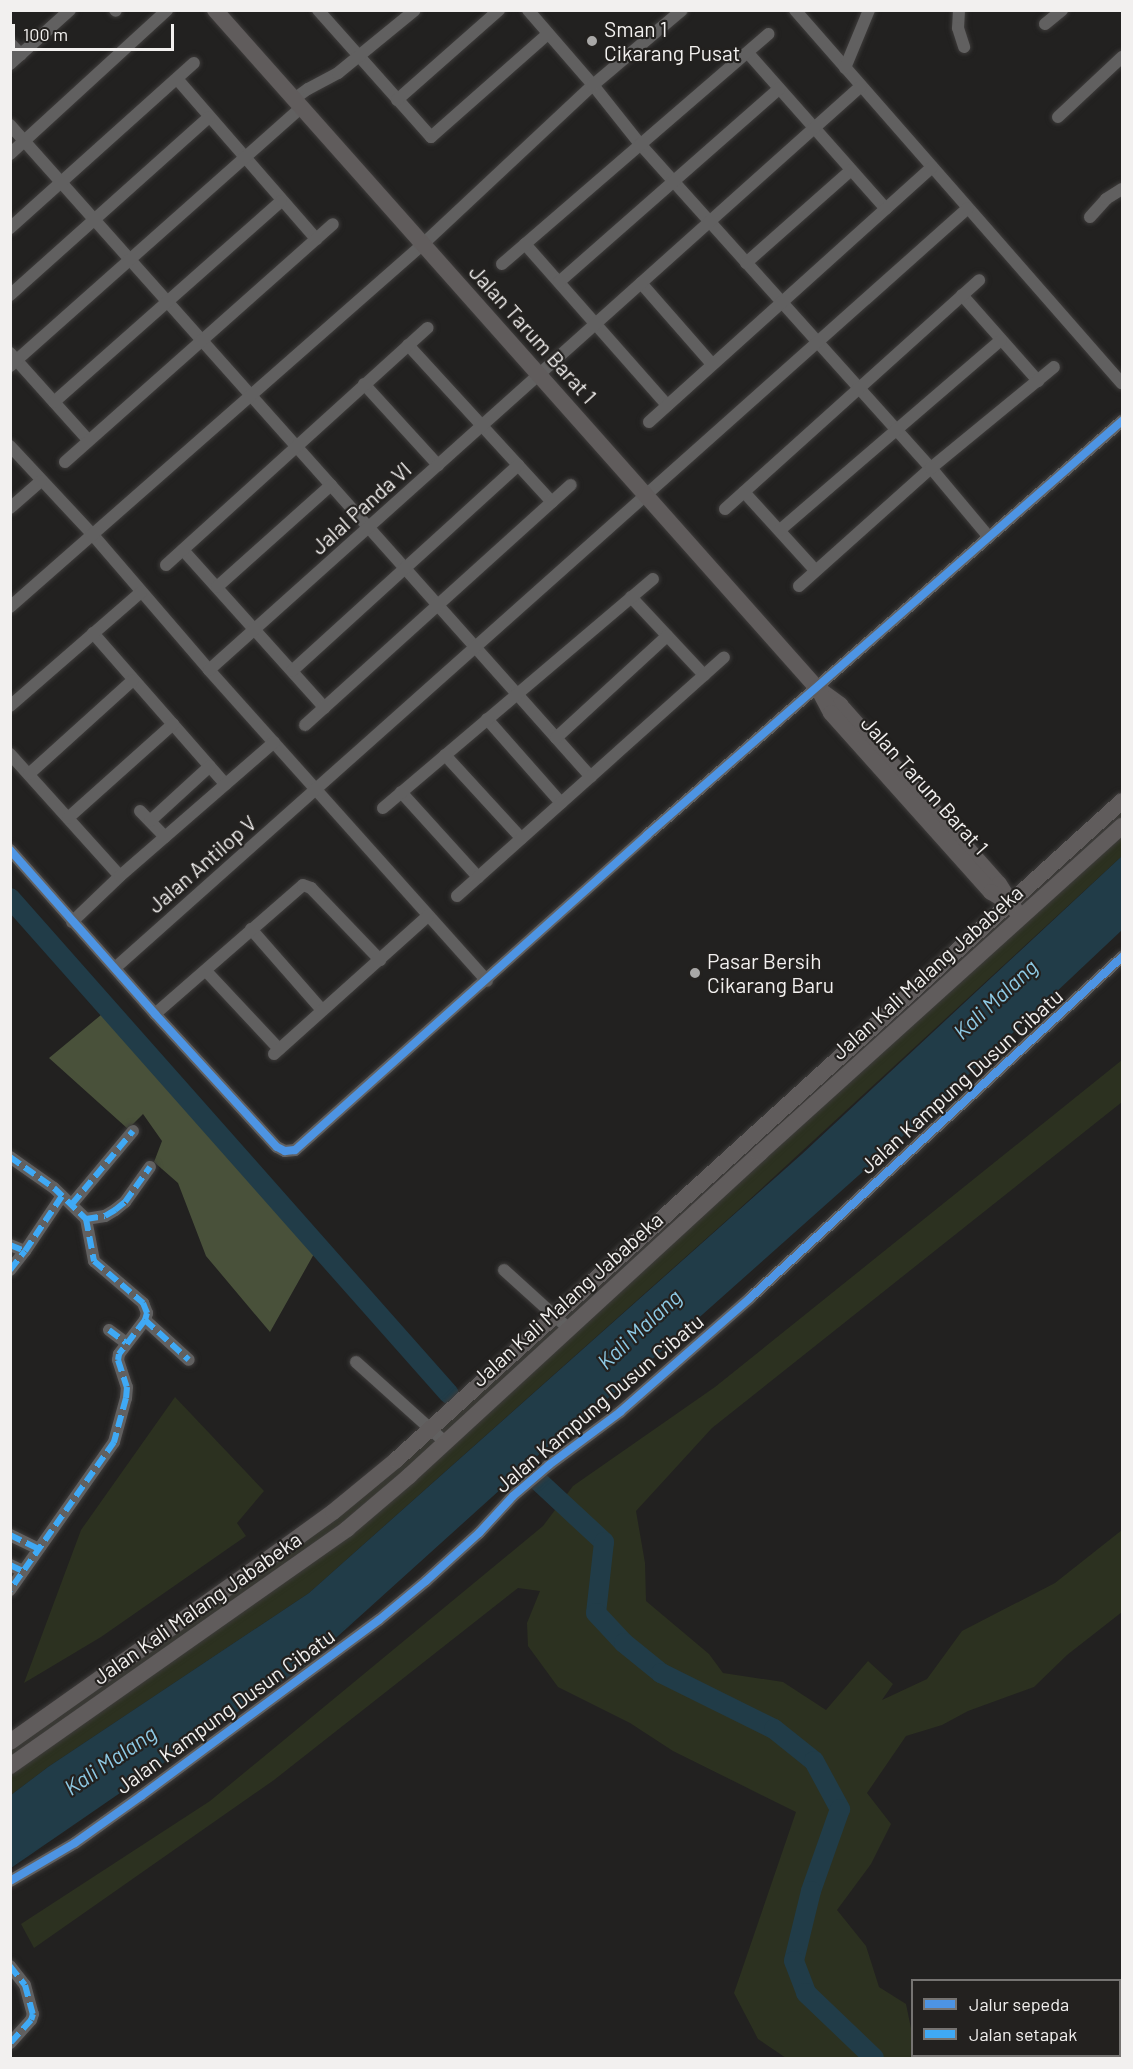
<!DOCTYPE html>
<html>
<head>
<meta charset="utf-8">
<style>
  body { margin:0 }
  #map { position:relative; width:1133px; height:2069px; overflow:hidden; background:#222120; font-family:Barlow,sans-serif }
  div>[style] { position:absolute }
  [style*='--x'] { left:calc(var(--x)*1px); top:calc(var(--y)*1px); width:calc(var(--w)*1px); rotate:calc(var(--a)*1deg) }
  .green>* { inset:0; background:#2c3120 }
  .forest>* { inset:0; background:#49513a }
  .water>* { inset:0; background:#213c48 }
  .river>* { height:20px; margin:-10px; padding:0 10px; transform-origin:10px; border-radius:10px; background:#213c48 }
  .roads { filter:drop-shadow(0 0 2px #3e3c3b) drop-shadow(0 0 2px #3e3c3b) }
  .street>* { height:12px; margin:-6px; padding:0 6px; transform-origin:6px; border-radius:6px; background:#616060 }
  .secondary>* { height:16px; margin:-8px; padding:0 8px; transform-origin:8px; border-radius:8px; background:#605c5c }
  .quiet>* { height:6px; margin-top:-3px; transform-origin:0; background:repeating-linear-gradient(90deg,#3fa9f5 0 12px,transparent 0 18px) }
  .cycleway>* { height:8px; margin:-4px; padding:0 4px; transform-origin:4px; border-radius:4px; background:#4d94e3 }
  .dots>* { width:16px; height:16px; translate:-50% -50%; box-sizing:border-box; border:3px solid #23211f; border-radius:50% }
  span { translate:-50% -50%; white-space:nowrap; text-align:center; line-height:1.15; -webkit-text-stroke:4.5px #23211f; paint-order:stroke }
  .poi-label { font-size:21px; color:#f2f0ef }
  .left { translate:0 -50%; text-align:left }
  .street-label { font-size:21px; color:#f2f0ef }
  .water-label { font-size:22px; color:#8ecae5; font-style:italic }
  .frame { position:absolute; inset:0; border:12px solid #f2f0ef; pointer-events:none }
  .legend { position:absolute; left:911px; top:1979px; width:210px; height:78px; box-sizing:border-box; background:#23211f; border:2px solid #767472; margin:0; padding:8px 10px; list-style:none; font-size:18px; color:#f2f0ef }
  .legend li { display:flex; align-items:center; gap:12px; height:30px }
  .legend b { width:30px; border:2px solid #767472 }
  .scale { position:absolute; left:12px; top:24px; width:162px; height:27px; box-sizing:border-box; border:3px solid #f2f0ef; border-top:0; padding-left:8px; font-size:18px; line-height:21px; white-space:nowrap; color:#f2f0ef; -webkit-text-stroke:4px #23211f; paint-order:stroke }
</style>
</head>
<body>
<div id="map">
  <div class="green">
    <div style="clip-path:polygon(1122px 801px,1122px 856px,736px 1212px,309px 1593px,48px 1767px,11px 1795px,11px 1742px,333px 1512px)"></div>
    <div style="clip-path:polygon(1122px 1060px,1122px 1102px,712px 1428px,636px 1511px,645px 1563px,646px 1601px,709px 1654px,723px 1673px,783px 1682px,826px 1710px,868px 1661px,893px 1684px,882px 1700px,927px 1679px,962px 1631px,1055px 1583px,1122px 1530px,1122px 1612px,1067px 1655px,1034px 1687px,968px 1711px,942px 1725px,906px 1736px,867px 1793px,891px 1824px,871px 1864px,837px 1910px,866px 1946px,879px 1987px,906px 2004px,912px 2033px,912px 2056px,921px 2056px,923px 2058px,786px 2058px,758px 2039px,734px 1993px,796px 1812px,673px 1751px,630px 1723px,558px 1687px,528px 1646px,527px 1623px,540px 1591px,518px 1588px,274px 1780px,34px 1948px,21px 1924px,210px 1801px,543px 1526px,573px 1486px,715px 1387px)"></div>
    <div style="clip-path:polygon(175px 1397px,264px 1491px,237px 1523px,246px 1536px,101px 1637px,24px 1683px,81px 1530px)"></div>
  </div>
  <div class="forest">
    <div style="clip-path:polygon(107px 1010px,319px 1245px,270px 1332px,206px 1256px,178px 1183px,154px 1162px,162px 1141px,143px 1114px,128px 1129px,49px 1058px)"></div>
  </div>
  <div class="water">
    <div style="clip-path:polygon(1122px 856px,1122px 930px,913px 1127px,611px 1396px,544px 1450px,306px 1665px,11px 1868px,11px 1795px,48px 1767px,309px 1593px,802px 1154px)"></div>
  </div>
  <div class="river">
    <div style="--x:10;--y:898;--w:662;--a:48.49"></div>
    <div style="--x:533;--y:1476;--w:97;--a:42.9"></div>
    <div style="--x:604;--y:1542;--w:71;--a:96.4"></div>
    <div style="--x:596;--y:1613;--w:41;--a:47"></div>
    <div style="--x:624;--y:1643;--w:48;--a:39"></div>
    <div style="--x:661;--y:1673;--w:126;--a:26.4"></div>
    <div style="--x:774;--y:1729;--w:51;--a:38.7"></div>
    <div style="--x:814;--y:1761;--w:55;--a:61.6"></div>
    <div style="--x:840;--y:1809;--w:87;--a:109.5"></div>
    <div style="--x:811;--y:1891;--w:72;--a:103.7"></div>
    <div style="--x:794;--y:1961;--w:34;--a:69"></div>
    <div style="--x:806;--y:1993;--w:94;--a:43.7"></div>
  </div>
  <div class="roads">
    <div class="street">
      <div style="--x:115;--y:10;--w:1;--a:45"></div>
      <div style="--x:318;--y:10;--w:170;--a:48.3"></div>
      <div style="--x:431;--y:137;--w:156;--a:-41.4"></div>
      <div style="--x:528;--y:10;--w:99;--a:49.1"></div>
      <div style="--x:593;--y:85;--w:75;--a:51.5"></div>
      <div style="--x:640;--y:144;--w:435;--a:48.1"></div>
      <div style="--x:931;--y:468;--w:90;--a:50"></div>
      <div style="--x:795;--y:10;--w:496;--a:48.8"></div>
      <div style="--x:959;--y:10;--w:18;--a:93"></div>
      <div style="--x:958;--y:28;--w:20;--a:72"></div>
      <div style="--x:1045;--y:24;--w:22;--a:-39"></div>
      <div style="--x:10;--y:43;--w:16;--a:47"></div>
      <div style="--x:748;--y:53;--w:208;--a:48.5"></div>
      <div style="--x:10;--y:64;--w:81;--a:-42"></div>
      <div style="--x:845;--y:68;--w:63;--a:-67.5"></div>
      <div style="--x:178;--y:80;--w:211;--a:49"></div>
      <div style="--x:294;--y:99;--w:17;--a:-36"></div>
      <div style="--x:308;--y:89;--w:34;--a:-28"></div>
      <div style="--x:338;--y:73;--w:99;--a:-39.3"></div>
      <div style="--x:397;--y:100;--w:136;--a:-41.4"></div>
      <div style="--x:1058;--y:117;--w:88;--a:-43.2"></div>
      <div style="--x:10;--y:125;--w:873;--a:48.3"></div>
      <div style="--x:10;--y:154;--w:213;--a:-42.5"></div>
      <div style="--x:1090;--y:217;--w:24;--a:-48"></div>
      <div style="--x:1106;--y:199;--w:19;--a:-32"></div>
      <div style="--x:10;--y:228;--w:247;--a:-41.9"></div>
      <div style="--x:525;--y:244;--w:215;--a:48.6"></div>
      <div style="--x:746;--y:263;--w:140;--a:-41.5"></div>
      <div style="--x:502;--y:264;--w:352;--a:-40.8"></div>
      <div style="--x:559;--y:282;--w:293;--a:-41.3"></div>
      <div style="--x:641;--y:283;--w:108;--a:48.8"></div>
      <div style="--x:10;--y:295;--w:267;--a:-41.8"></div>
      <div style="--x:962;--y:295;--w:115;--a:48.5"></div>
      <div style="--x:408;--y:345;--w:213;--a:47.5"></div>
      <div style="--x:10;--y:353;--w:117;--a:48.1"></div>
      <div style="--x:10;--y:366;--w:389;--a:-41.6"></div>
      <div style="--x:364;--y:384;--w:110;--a:47.6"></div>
      <div style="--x:54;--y:402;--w:303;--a:-41.5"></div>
      <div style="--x:649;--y:422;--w:381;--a:-42"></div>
      <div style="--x:10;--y:446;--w:122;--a:47"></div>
      <div style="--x:93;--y:535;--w:178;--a:49.3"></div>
      <div style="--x:209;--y:670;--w:417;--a:48.2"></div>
      <div style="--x:65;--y:462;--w:358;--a:-41.6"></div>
      <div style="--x:744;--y:492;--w:105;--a:47.7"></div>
      <div style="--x:10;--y:508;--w:41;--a:-41.1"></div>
      <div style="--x:725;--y:509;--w:342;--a:-42"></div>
      <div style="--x:780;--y:530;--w:291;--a:-40.7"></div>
      <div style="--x:183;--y:550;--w:212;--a:48.1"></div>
      <div style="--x:166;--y:565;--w:353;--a:-42.2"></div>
      <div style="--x:799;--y:586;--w:177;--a:-41.8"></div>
      <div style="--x:931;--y:468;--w:159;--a:-39.4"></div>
      <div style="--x:217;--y:587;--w:153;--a:-41.8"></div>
      <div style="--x:631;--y:597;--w:107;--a:46.9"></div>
      <div style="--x:10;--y:607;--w:550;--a:-41.31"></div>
      <div style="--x:423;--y:244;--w:233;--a:-43.1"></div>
      <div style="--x:593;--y:85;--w:116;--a:-40.1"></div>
      <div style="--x:93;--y:633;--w:201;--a:48.8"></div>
      <div style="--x:209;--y:670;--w:875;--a:-41.85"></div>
      <div style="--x:292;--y:671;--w:306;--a:-42.3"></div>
      <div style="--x:10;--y:706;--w:174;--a:-41"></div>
      <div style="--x:487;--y:719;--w:112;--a:48.6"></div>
      <div style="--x:305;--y:725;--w:358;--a:-42.1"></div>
      <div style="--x:556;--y:738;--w:151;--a:-42.6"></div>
      <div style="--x:10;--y:754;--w:164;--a:48"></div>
      <div style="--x:445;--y:755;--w:113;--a:47.5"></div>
      <div style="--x:29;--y:774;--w:140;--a:-42.1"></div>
      <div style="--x:401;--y:792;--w:115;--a:47.8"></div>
      <div style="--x:383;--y:808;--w:354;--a:-40.3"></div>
      <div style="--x:140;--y:811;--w:36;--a:46"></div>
      <div style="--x:68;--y:818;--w:141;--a:-41.8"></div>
      <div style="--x:150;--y:821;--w:81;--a:-42.5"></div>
      <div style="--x:10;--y:850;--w:219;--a:48.5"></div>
      <div style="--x:155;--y:1014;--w:180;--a:47.5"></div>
      <div style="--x:277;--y:1147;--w:9;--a:27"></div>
      <div style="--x:285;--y:1151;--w:10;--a:-6"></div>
      <div style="--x:295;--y:1150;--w:472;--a:-41.8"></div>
      <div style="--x:647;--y:835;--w:630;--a:-41.07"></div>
      <div style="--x:457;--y:896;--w:358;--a:-41.8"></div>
      <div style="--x:72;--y:922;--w:66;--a:-43.8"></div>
      <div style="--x:120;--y:876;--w:204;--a:-41"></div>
      <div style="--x:251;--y:929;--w:108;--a:48.8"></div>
      <div style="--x:115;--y:968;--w:1142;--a:-41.7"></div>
      <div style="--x:206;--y:971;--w:107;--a:46.9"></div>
      <div style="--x:155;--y:1014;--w:196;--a:-41.1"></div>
      <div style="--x:303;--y:885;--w:9;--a:21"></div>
      <div style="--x:311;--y:888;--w:100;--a:46.2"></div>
      <div style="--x:274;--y:1054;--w:207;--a:-41.9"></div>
      <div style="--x:10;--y:1157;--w:54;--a:35.2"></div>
      <div style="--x:54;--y:1188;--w:45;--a:44.1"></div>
      <div style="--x:86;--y:1219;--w:43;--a:79.2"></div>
      <div style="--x:94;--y:1261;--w:65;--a:40.6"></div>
      <div style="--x:143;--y:1303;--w:11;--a:68"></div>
      <div style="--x:147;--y:1313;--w:7;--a:106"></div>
      <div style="--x:145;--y:1320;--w:43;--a:127.4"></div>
      <div style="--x:119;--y:1354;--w:6;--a:99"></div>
      <div style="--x:118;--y:1360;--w:28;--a:72"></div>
      <div style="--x:127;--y:1387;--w:11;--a:95"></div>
      <div style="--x:126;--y:1398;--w:46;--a:105.3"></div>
      <div style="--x:114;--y:1442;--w:181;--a:125.1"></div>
      <div style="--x:72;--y:1204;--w:95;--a:-50.1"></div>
      <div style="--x:86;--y:1219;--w:19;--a:-9"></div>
      <div style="--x:105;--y:1216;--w:12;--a:-31"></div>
      <div style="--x:115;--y:1210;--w:13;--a:-39"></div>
      <div style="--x:125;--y:1202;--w:43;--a:-54.5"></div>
      <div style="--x:10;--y:1245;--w:16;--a:22"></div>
      <div style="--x:25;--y:1251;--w:66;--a:-56.1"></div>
      <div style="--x:10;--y:1270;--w:24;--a:-52"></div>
      <div style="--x:504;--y:1270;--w:88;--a:42.2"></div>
      <div style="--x:145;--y:1320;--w:59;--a:42.3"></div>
      <div style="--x:109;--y:1330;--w:21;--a:37"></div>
      <div style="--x:356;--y:1362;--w:120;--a:42"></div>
      <div style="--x:10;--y:1535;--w:30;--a:26"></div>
      <div style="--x:10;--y:1565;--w:14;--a:25"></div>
      <div style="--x:10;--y:1881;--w:75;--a:-30.3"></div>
      <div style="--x:75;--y:1843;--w:81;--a:-35.5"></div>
      <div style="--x:141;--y:1796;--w:296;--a:-36.5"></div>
      <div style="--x:379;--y:1620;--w:61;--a:-39.7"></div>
      <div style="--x:426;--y:1581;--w:72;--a:-42.2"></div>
      <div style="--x:479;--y:1533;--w:50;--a:-47.4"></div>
      <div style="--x:513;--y:1496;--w:48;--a:-40.7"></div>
      <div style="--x:549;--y:1465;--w:89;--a:-36.7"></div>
      <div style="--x:620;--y:1412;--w:173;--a:-41.2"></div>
      <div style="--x:750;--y:1298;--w:505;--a:-42.51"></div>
      <div style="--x:10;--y:1966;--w:24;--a:52"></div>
      <div style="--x:25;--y:1985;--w:30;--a:75"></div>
      <div style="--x:33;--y:2014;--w:6;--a:108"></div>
      <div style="--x:31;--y:2020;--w:31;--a:132"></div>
      <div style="--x:1120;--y:2046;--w:3;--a:45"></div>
    </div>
    <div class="secondary">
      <div style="--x:215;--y:10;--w:907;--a:48.4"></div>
      <div style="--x:817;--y:688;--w:29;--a:36"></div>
      <div style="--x:840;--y:705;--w:239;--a:48.4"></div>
      <div style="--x:999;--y:884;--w:31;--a:58"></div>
      <div style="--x:821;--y:694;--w:21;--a:62"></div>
      <div style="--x:831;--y:713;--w:240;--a:48.2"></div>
      <div style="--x:991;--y:892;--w:21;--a:31"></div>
      <div style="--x:10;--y:1742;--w:294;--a:-35.3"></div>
      <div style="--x:250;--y:1572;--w:102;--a:-35.9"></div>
      <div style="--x:333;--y:1512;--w:82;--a:-39.5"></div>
      <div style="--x:396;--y:1460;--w:980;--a:-42.23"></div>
      <div style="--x:10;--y:1766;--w:412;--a:-35.1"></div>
      <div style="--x:347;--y:1529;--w:82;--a:-40.5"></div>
      <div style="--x:409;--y:1476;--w:477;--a:-42.6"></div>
      <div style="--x:760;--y:1153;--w:488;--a:-42.1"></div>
    </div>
  </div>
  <div class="quiet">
    <div style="--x:10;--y:1157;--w:54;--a:35.2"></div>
    <div style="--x:54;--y:1188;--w:45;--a:44.1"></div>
    <div style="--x:86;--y:1219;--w:43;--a:79.2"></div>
    <div style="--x:94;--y:1261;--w:65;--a:40.6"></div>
    <div style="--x:143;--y:1303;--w:11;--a:68"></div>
    <div style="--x:147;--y:1313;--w:7;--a:106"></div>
    <div style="--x:145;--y:1320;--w:43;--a:127.4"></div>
    <div style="--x:119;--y:1354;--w:6;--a:99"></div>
    <div style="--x:118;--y:1360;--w:28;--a:72"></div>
    <div style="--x:127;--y:1387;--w:11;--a:95"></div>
    <div style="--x:126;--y:1398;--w:46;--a:105.3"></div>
    <div style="--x:114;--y:1442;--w:181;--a:125.1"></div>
    <div style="--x:72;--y:1204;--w:95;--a:-50.1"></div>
    <div style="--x:86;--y:1219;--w:19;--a:-9"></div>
    <div style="--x:105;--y:1216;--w:12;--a:-31"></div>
    <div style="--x:115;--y:1210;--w:13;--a:-39"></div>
    <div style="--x:125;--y:1202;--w:43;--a:-54.5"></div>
    <div style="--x:10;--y:1245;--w:16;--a:22"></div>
    <div style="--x:25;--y:1251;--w:66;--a:-56.1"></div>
    <div style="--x:10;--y:1270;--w:24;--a:-52"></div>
    <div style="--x:145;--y:1320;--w:59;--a:42.3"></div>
    <div style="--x:109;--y:1330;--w:21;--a:37"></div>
    <div style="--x:10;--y:1535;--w:30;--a:26"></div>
    <div style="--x:10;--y:1565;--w:14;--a:25"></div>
    <div style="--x:10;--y:1966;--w:24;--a:52"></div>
    <div style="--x:25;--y:1985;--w:30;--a:75"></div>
    <div style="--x:33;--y:2014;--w:6;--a:108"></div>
    <div style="--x:31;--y:2020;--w:31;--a:132"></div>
  </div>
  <div class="cycleway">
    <div style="--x:10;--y:850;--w:219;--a:48.5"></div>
    <div style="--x:155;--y:1014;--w:180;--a:47.5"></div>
    <div style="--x:277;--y:1147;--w:9;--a:27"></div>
    <div style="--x:285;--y:1151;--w:10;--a:-6"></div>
    <div style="--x:295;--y:1150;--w:472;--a:-41.8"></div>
    <div style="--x:647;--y:835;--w:630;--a:-41.07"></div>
    <div style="--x:10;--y:1881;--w:75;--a:-30.3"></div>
    <div style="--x:75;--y:1843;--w:81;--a:-35.5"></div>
    <div style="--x:141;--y:1796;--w:296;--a:-36.5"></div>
    <div style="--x:379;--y:1620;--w:61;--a:-39.7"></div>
    <div style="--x:426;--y:1581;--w:72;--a:-42.2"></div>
    <div style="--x:479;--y:1533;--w:50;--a:-47.4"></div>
    <div style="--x:513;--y:1496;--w:48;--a:-40.7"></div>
    <div style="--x:549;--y:1465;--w:89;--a:-36.7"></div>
    <div style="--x:620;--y:1412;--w:173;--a:-41.2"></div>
    <div style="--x:750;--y:1298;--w:505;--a:-42.51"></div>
  </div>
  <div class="dots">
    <div style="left:592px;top:41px;background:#a9a8a7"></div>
    <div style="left:695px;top:973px;background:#a9a8a7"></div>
  </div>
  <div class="poi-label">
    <span class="left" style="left:604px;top:41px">Sman 1<br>Cikarang Pusat</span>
    <span class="left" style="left:707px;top:973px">Pasar Bersih<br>Cikarang Baru</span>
  </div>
  <div class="street-label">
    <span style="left:533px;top:334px;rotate:48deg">Jalan Tarum Barat 1</span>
    <span style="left:361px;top:508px;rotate:-42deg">Jalal Panda VI</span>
    <span style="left:925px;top:785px;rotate:48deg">Jalan Tarum Barat 1</span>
    <span style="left:202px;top:864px;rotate:-41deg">Jalan Antilop V</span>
    <span style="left:927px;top:972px;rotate:-42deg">Jalan Kali Malang Jababeka</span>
    <span style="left:961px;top:1081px;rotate:-42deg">Jalan Kampung Dusun Cibatu</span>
    <span style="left:567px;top:1299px;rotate:-42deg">Jalan Kali Malang Jababeka</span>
    <span style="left:599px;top:1403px;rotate:-40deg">Jalan Kampung Dusun Cibatu</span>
    <span style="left:197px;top:1608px;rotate:-35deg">Jalan Kali Malang Jababeka</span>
    <span style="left:225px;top:1711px;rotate:-36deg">Jalan Kampung Dusun Cibatu</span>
  </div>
  <div class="water-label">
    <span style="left:995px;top:999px;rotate:-43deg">Kali Malang</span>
    <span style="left:639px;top:1329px;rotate:-43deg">Kali Malang</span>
    <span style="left:110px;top:1760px;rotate:-34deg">Kali Malang</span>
  </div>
  <div class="frame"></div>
  <ul class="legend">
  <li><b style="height:8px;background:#4d94e3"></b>Jalur sepeda</li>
  <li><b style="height:8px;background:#3fa9f5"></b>Jalan setapak</li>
  </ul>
  <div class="scale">100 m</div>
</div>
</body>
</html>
